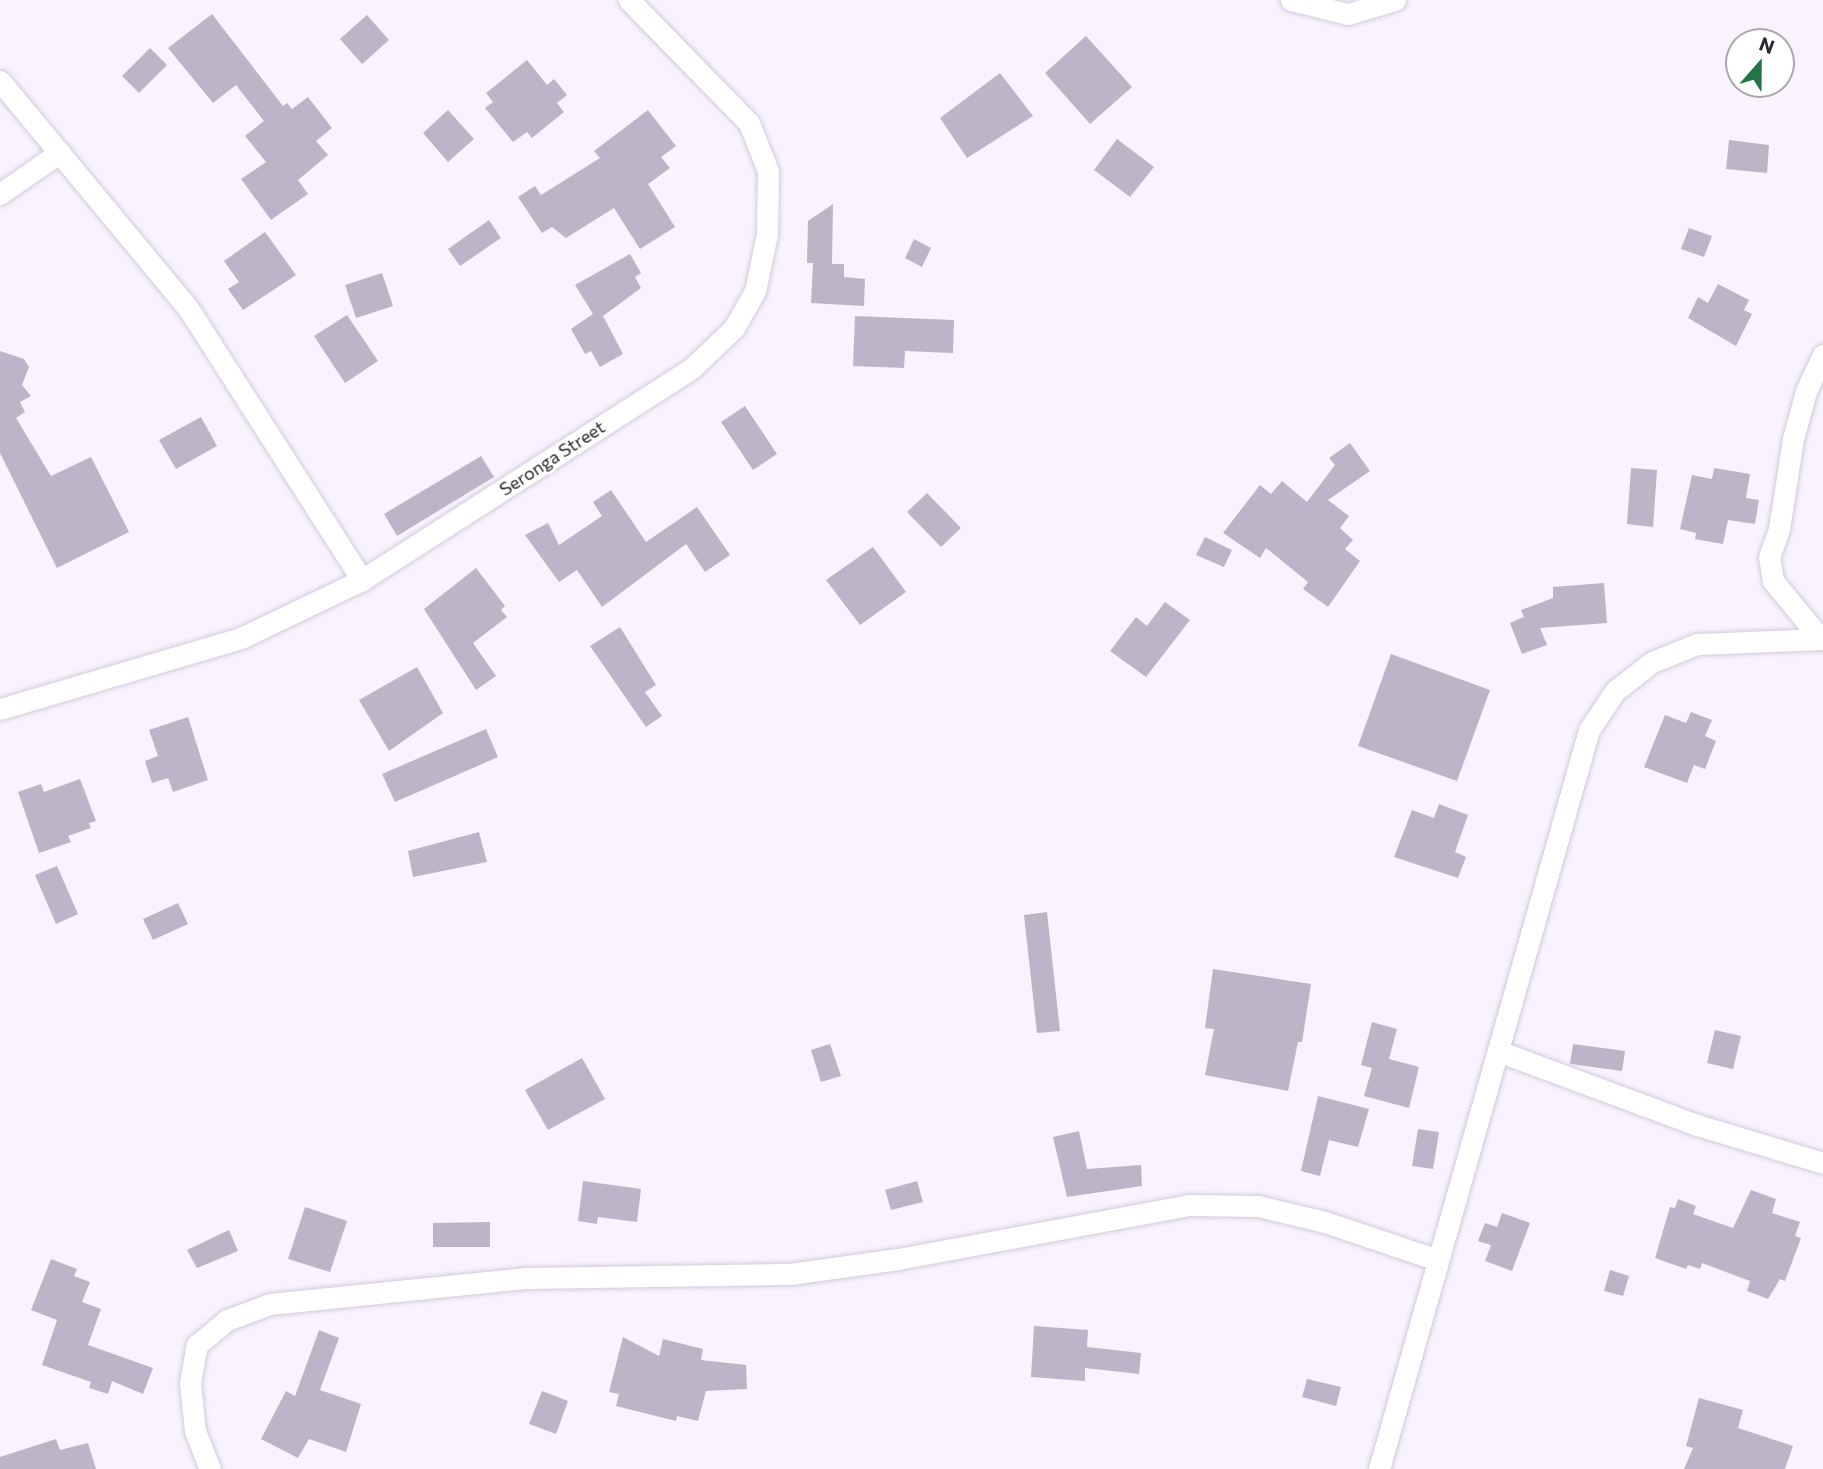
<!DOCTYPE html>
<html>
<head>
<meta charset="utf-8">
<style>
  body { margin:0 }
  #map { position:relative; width:1823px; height:1469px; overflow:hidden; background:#f8f3fe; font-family:Commissioner,sans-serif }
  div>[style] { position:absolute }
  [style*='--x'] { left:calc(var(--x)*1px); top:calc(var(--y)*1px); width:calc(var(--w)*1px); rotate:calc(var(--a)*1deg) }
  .building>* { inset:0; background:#bcb5c7 }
  .roads { filter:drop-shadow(0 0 2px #d1cadc) drop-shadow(0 0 2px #d1cadc) }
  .minor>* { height:21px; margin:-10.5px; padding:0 10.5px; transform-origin:10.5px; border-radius:10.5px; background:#fff }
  span { translate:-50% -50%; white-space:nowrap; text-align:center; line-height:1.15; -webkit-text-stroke:6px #fff; paint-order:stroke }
  .street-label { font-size:18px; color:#2c2930 }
  .north { position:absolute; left:1725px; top:28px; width:70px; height:70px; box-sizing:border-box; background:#fff; border:2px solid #aba9ac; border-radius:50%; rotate:21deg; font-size:19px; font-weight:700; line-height:28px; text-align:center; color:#2c2930 }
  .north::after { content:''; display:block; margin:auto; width:24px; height:32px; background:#237546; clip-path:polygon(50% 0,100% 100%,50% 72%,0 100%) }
</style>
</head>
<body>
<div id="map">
  <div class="building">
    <div style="clip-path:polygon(212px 14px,283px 106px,287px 103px,292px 109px,308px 97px,332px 128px,316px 141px,328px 155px,298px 180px,308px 194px,271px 220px,241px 179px,266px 162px,245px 136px,264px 121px,236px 85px,213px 103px,168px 48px)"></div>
    <div style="clip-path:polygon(367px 15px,389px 40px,362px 64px,340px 39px)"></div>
    <div style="clip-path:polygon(1086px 36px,1132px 87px,1090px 124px,1045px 73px)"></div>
    <div style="clip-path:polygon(150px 48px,167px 65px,139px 93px,122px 76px)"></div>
    <div style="clip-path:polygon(527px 60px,547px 85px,554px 79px,567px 95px,557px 103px,564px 112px,532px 138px,527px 132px,513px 142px,485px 108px,493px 102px,486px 93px)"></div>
    <div style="clip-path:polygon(1000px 73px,1033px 116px,967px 158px,940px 118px)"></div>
    <div style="clip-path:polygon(448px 110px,474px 139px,448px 162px,423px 133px)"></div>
    <div style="clip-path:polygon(648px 110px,676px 146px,661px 157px,670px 168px,648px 184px,675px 227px,640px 249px,614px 208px,566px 238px,552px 227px,542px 233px,518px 197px,535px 186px,541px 195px,600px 158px,594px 151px)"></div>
    <div style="clip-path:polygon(1117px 139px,1154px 167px,1130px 197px,1094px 170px)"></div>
    <div style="clip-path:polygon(1729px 140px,1769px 145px,1767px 173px,1726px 169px)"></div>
    <div style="clip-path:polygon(833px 204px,832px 264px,844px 264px,844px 277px,865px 279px,864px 306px,811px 303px,813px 263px,807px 263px,808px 221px)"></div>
    <div style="clip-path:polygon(489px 220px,501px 238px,460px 266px,448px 249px)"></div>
    <div style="clip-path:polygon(1689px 228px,1712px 236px,1704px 257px,1681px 249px)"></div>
    <div style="clip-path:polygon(265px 232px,296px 275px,243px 310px,228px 289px,239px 282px,224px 261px)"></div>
    <div style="clip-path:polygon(914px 239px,931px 248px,922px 267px,905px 258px)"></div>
    <div style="clip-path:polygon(630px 254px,641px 273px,635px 277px,641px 288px,603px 316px,623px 354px,600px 367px,591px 351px,585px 354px,571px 329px,593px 314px,575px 285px)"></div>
    <div style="clip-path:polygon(382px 273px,393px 306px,356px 318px,345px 285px)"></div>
    <div style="clip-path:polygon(1718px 284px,1749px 300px,1744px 310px,1752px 314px,1736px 346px,1688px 318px,1698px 297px,1708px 303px)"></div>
    <div style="clip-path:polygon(347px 315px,378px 361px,345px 383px,314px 336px)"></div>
    <div style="clip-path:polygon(855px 316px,954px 320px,953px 353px,905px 351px,904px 368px,853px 366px)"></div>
    <div style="clip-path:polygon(0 351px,24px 359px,29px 367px,22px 385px,31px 396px,20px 402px,25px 412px,16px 418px,51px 476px,91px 457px,129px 532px,57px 568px,0 453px)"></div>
    <div style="clip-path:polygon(745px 406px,777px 454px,753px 470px,721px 422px)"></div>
    <div style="clip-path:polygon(201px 417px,217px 446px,176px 469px,159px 440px)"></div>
    <div style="clip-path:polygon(1350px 443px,1370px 471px,1328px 500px,1349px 516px,1340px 528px,1353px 540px,1345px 549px,1360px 561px,1328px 607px,1303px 589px,1308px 582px,1266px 548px,1260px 558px,1223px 533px,1260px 485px,1271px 494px,1282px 481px,1307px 502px,1335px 465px,1329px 458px)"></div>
    <div style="clip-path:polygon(481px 456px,494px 477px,397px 536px,384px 514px)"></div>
    <div style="clip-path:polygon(1631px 468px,1657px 470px,1653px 527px,1627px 524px)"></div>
    <div style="clip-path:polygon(1714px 468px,1750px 474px,1746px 498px,1759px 500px,1755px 524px,1728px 520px,1723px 544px,1695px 539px,1696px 533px,1680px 529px,1692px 475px,1712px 479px)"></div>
    <div style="clip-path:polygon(611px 490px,646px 542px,697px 507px,730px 555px,705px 572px,686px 544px,602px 607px,577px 570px,559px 582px,525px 535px,548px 523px,559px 545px,602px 516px,593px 502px)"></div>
    <div style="clip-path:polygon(927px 493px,961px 528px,941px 547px,907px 512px)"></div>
    <div style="clip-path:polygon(1205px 537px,1232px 550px,1224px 567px,1196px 555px)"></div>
    <div style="clip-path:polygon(873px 547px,906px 592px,860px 625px,826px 580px)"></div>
    <div style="clip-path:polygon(476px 568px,505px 606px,501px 610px,507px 617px,473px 643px,496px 676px,476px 690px,424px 609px)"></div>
    <div style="clip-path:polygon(1604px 583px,1607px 623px,1540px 628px,1547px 645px,1522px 654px,1510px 623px,1524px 617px,1521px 610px,1553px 598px,1553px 587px)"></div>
    <div style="clip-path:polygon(1165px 602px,1190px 620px,1146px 677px,1110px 651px,1136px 617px,1147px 626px)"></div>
    <div style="clip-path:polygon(620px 627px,656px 685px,645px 692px,662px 716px,646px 727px,590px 646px)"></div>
    <div style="clip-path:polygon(1391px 654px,1490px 690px,1457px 781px,1358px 746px)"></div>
    <div style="clip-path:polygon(417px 667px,443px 713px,389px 751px,359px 700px)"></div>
    <div style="clip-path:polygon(1691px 712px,1712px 720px,1705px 736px,1716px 741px,1705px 769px,1694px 765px,1687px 783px,1644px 767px,1665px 715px,1686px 723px)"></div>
    <div style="clip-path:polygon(188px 717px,208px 780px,173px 792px,168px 778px,152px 783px,145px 761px,158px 756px,149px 730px)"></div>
    <div style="clip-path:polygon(486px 729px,498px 757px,395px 802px,382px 774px)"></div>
    <div style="clip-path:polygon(80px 779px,96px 821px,89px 823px,91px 828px,68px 836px,71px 842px,39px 853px,18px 792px,41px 784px,44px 792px)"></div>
    <div style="clip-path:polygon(1439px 804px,1468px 815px,1455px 852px,1466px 857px,1458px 878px,1394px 857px,1412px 810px,1434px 818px)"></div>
    <div style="clip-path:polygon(479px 832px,487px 862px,413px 877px,408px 851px)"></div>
    <div style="clip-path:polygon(57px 866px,78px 914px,56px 924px,35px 875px)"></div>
    <div style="clip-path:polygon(178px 903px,188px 924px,153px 940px,143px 919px)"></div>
    <div style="clip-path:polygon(1047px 912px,1060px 1031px,1037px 1033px,1024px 915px)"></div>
    <div style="clip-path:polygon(1213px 969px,1311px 984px,1302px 1042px,1298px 1042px,1288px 1091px,1205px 1075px,1214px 1029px,1205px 1028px)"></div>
    <div style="clip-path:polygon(1372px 1022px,1397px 1029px,1389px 1059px,1419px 1067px,1409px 1108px,1364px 1096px,1372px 1068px,1361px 1065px)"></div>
    <div style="clip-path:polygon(1715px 1030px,1741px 1036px,1733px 1069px,1707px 1063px)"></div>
    <div style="clip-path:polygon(830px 1044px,841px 1076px,821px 1082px,811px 1050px)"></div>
    <div style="clip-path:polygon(1573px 1044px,1625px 1051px,1622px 1071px,1570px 1064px)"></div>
    <div style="clip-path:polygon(582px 1058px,605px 1099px,548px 1130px,525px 1090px)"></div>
    <div style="clip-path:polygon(1318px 1096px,1369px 1109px,1358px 1147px,1329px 1140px,1320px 1176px,1301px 1171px)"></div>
    <div style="clip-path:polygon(1418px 1129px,1439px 1132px,1433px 1169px,1412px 1166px)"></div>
    <div style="clip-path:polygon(1079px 1131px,1087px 1169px,1141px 1165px,1142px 1186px,1067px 1197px,1053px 1137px)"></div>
    <div style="clip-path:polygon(583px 1181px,641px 1189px,637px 1222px,598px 1217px,597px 1224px,578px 1221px)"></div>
    <div style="clip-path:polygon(917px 1181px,923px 1202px,891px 1210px,885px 1190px)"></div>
    <div style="clip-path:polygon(1751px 1190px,1776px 1199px,1772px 1213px,1800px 1222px,1795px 1236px,1801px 1238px,1785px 1281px,1780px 1279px,1768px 1299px,1747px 1291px,1750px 1281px,1702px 1263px,1700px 1269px,1688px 1265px,1686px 1269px,1655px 1258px,1670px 1207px,1675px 1208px,1678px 1199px,1696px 1206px,1693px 1214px,1733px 1228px)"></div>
    <div style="clip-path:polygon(305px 1207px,347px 1221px,330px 1272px,288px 1259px)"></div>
    <div style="clip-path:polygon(1502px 1213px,1530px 1223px,1512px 1271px,1485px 1261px,1491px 1245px,1478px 1241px,1485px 1223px,1497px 1227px)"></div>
    <div style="clip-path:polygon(490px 1222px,490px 1247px,433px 1247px,433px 1223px)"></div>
    <div style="clip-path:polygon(229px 1230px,238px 1251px,197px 1268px,187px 1250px)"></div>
    <div style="clip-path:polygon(51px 1259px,77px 1269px,74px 1276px,90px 1282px,82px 1302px,101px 1309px,88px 1345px,153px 1368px,143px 1394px,112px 1381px,108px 1394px,89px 1388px,91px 1382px,42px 1365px,57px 1320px,31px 1310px)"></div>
    <div style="clip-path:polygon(1610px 1270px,1629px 1276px,1623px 1296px,1604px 1291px)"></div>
    <div style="clip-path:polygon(1034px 1326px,1088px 1330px,1087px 1347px,1141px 1353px,1139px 1374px,1085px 1368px,1085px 1381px,1031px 1377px)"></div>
    <div style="clip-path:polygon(319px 1330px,339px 1338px,320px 1390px,361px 1404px,346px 1452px,309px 1439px,298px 1458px,261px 1439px,286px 1391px,295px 1396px)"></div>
    <div style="clip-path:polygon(623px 1337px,659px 1356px,663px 1339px,703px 1349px,701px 1360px,746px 1365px,747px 1389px,706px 1391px,698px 1421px,677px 1416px,676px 1421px,616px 1406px,619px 1394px,609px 1392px)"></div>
    <div style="clip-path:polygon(1307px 1379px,1341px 1387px,1336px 1406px,1302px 1397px)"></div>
    <div style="clip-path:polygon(542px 1391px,568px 1401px,556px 1434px,529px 1424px)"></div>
    <div style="clip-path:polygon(1699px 1398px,1743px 1410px,1738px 1428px,1793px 1446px,1785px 1469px,1684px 1469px,1693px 1448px,1686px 1446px)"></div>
    <div style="clip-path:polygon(56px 1439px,60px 1450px,88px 1443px,96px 1469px,0 1469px,0 1457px)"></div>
  </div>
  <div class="roads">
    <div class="minor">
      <div style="--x:1291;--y:0;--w:59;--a:13.8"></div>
      <div style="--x:1348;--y:14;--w:49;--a:-16.6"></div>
      <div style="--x:0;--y:81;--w:295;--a:50.4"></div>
      <div style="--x:188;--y:308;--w:323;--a:57.4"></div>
      <div style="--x:0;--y:194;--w:73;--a:-35"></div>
      <div style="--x:1820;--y:638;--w:74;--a:-129.5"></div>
      <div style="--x:1773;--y:581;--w:24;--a:-99"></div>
      <div style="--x:1769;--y:557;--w:30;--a:-70"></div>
      <div style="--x:1779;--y:529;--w:91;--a:-81.2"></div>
      <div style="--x:1793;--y:439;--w:50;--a:-74.8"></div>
      <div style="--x:1806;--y:391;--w:40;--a:-65"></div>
      <div style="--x:0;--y:709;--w:251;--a:-16.4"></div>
      <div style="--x:241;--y:638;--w:134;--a:-25.6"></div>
      <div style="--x:362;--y:580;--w:392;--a:-32.7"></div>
      <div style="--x:692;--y:368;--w:58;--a:-43.6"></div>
      <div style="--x:734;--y:328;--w:43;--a:-60.4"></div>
      <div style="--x:755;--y:291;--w:58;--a:-78.1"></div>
      <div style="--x:767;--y:234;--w:63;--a:-89.1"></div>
      <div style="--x:768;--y:171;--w:52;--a:-111.6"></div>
      <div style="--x:749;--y:123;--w:172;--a:-134.3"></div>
      <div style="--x:1498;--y:1051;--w:209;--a:20.4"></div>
      <div style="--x:1694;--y:1124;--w:135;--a:16.8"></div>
      <div style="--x:210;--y:1469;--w:41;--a:-111.5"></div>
      <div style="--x:195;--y:1431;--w:48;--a:-95.9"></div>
      <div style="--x:190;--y:1383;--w:39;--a:-80"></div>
      <div style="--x:197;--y:1345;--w:39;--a:-40"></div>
      <div style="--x:227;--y:1320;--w:46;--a:-20.4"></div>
      <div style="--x:270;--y:1304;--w:258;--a:-5.8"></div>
      <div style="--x:527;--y:1278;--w:263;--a:-0.9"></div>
      <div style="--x:790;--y:1274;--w:109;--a:-7.9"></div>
      <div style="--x:898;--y:1259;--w:295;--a:-10.5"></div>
      <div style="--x:1188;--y:1205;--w:70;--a:0.8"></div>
      <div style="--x:1258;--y:1206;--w:69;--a:13.4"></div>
      <div style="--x:1325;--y:1222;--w:119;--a:18.6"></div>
      <div style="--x:1379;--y:1469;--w:768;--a:-74.14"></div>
      <div style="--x:1589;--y:730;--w:47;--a:-56.3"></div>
      <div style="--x:1615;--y:691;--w:47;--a:-38.1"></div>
      <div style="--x:1652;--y:662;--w:48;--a:-21.8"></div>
      <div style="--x:1697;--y:644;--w:126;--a:-2.3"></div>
    </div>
  </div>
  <div class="street-label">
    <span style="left:552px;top:458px;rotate:-33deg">Seronga Street</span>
  </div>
  <div class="north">N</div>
</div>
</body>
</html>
